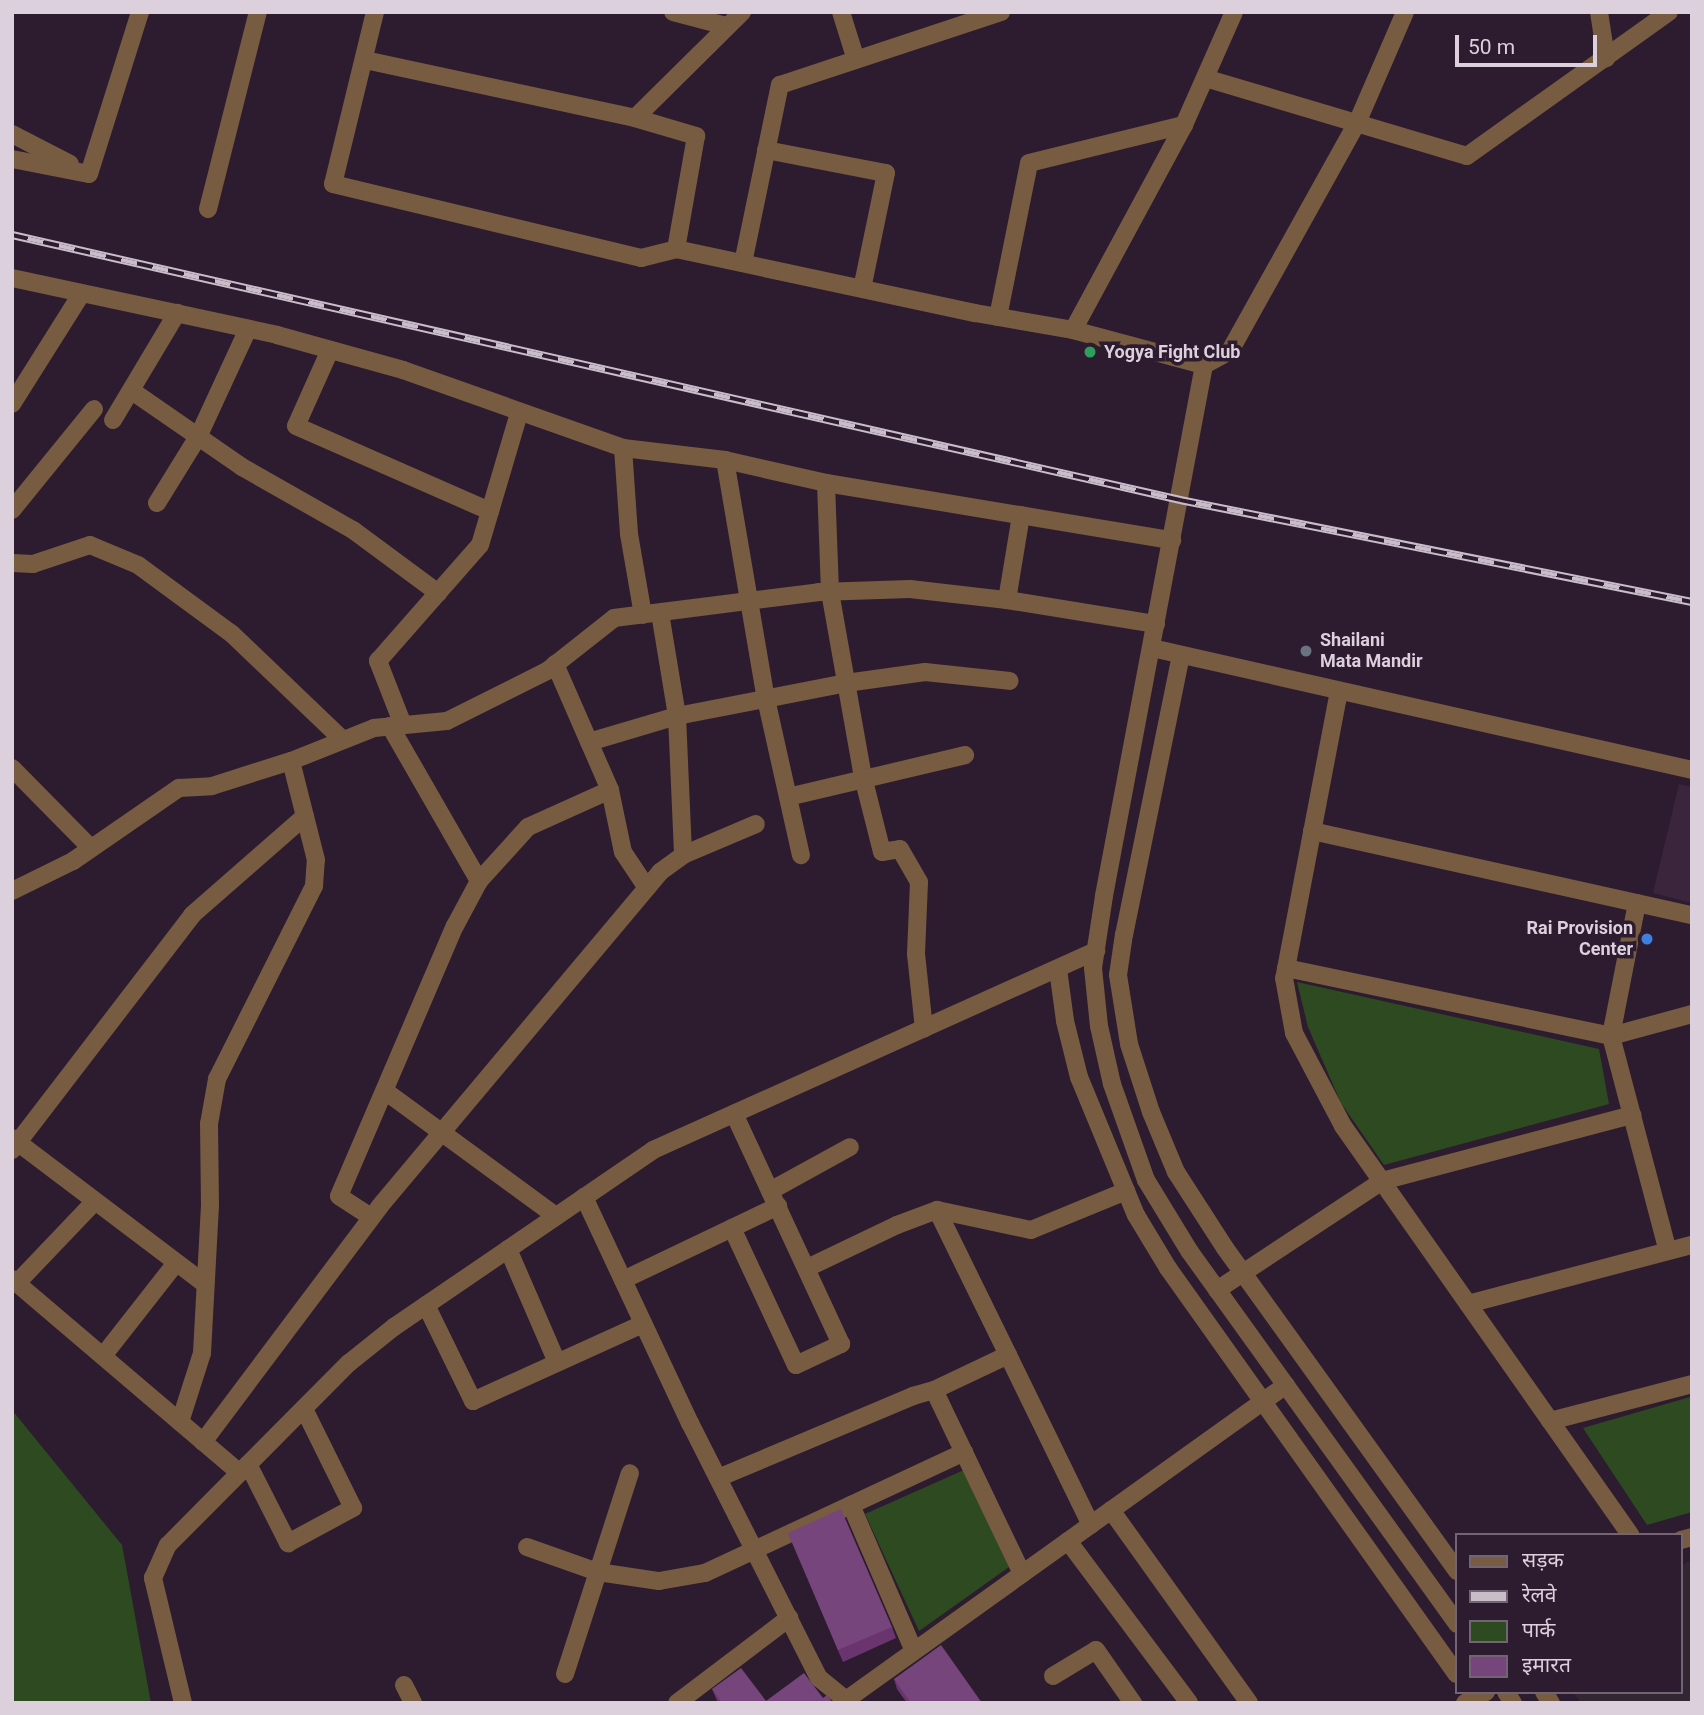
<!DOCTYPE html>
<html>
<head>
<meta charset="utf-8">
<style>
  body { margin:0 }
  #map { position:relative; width:1704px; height:1715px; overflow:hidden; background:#2d1c2f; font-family:Roboto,"Noto Sans Devanagari",sans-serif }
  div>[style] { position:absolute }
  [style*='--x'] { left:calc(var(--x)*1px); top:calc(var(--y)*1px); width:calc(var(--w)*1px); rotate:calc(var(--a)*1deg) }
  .commercial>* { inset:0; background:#332633 }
  .built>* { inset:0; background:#3a253c }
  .green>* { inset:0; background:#2d4a20 }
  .street>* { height:18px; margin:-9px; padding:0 9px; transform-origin:9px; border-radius:9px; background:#775c41 }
  .rail>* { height:8px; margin-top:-4px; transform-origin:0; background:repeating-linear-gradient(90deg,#2d1c2f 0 16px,#c9bdca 0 32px); box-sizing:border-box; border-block:2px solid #c9bdca }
  .wall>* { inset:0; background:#6a356f }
  .building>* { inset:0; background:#76457b }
  .dots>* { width:19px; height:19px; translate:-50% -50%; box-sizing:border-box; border:4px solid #2d1c2f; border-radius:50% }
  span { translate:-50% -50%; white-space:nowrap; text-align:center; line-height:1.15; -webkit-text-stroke:7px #2d1c2f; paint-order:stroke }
  .poi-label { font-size:18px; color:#dbd0dc; font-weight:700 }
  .left { translate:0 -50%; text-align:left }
  .right { translate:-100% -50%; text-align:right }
  .frame { position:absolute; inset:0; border:14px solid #dbd0dc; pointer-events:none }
  .legend { position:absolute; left:1455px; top:1533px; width:228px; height:161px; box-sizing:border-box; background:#2d1c2f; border:2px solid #736474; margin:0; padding:9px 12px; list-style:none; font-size:21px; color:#dbd0dc }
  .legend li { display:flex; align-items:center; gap:14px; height:35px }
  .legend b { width:35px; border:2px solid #736474 }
  .scale { position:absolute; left:1455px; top:35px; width:142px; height:32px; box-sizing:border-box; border:4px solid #dbd0dc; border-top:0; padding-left:9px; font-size:21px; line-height:24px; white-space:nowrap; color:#dbd0dc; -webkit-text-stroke:5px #2d1c2f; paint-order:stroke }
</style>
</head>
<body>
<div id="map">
  <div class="commercial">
    <div style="clip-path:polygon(1692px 1559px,1692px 1703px,1581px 1703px,1573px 1692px,1681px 1692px,1681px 1566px)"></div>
  </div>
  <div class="built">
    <div style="clip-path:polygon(1679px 784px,1692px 787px,1692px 903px,1653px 893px)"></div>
  </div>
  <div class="green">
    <div style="clip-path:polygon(1297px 982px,1599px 1049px,1609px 1104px,1384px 1165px,1341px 1103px,1308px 1027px)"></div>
    <div style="clip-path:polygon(1690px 1397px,1692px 1512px,1647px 1525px,1583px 1428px)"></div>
    <div style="clip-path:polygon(12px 1410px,122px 1545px,151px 1703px,12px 1703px)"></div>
    <div style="clip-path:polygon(964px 1470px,1009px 1567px,919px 1631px,865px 1514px)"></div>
  </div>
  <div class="street">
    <div style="--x:375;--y:12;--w:177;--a:103.7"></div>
    <div style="--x:333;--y:184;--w:317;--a:13.5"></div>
    <div style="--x:641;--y:258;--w:36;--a:-14"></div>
    <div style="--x:676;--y:249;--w:306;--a:12.1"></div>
    <div style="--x:975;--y:313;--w:99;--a:9.8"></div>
    <div style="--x:673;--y:12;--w:55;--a:14.8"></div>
    <div style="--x:841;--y:12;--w:50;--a:72.6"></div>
    <div style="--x:1234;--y:12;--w:124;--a:113.9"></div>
    <div style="--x:1184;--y:125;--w:233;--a:118.4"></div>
    <div style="--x:1073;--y:330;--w:136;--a:15"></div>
    <div style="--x:1204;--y:365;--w:540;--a:100.67"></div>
    <div style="--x:1104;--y:896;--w:73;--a:98.7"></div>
    <div style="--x:1093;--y:968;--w:58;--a:84.1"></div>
    <div style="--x:1099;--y:1026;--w:59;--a:77.4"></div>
    <div style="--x:1112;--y:1084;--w:102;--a:70.5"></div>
    <div style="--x:1146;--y:1180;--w:84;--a:58.6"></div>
    <div style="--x:1190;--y:1252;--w:458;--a:54.3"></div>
    <div style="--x:1599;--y:12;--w:47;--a:81.3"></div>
    <div style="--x:365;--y:60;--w:276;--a:12.1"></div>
    <div style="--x:635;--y:118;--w:64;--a:16.4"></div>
    <div style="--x:696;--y:136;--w:115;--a:100"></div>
    <div style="--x:1205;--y:78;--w:273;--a:16.6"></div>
    <div style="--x:1467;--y:156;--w:248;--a:-35.5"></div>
    <div style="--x:635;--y:118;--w:151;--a:-44.7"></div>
    <div style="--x:12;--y:134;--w:65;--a:27.3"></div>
    <div style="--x:766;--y:150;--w:122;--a:10.9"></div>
    <div style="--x:886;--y:173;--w:118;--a:101.7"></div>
    <div style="--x:12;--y:159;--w:78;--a:11"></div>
    <div style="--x:89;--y:174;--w:170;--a:-72.5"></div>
    <div style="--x:208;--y:209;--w:203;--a:-75.8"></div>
    <div style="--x:743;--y:263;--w:182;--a:-78.3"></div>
    <div style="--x:780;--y:85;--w:233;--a:-18.3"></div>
    <div style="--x:12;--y:278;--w:271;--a:12.1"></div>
    <div style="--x:277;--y:335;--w:131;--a:15.5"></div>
    <div style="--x:403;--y:370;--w:233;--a:19.5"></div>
    <div style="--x:623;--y:448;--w:103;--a:6.7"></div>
    <div style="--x:725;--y:460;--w:104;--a:12.8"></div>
    <div style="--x:826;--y:483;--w:351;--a:9.4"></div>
    <div style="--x:998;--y:317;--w:157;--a:-78.6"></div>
    <div style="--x:1029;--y:163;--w:160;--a:-13.8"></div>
    <div style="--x:330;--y:350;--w:83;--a:114.1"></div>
    <div style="--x:296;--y:426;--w:212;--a:23.7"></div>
    <div style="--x:1204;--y:365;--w:30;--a:-28"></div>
    <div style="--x:1230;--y:351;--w:261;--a:-60.9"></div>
    <div style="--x:1357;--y:123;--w:121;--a:-66.6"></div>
    <div style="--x:132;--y:391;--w:134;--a:34.6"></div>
    <div style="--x:242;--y:467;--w:128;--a:29.6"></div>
    <div style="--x:353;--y:530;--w:106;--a:36.5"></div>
    <div style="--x:12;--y:404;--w:131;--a:-57.8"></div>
    <div style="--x:113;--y:420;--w:125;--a:-59.1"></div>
    <div style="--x:623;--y:448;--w:86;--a:86"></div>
    <div style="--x:629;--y:534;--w:82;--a:80.2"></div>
    <div style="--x:725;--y:460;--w:242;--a:80.3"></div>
    <div style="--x:766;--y:699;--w:160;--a:77.4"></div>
    <div style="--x:826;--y:483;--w:109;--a:87.9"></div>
    <div style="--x:830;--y:592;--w:188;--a:79.9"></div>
    <div style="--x:863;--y:777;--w:77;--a:75.8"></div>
    <div style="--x:882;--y:852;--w:18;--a:-9"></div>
    <div style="--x:900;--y:849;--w:38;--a:60"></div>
    <div style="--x:919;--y:882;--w:72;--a:92.4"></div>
    <div style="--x:916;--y:954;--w:75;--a:83.9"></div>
    <div style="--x:157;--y:503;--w:80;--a:-58.3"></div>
    <div style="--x:199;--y:435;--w:117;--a:-65.2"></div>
    <div style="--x:12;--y:510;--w:130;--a:-50.9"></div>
    <div style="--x:12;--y:563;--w:21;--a:3"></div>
    <div style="--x:33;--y:564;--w:60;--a:-18.4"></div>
    <div style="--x:90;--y:545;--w:52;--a:22.6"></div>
    <div style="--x:138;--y:565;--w:117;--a:36.3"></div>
    <div style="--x:232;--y:634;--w:153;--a:43.7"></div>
    <div style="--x:1007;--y:600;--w:86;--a:-80.6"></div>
    <div style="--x:660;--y:613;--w:104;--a:80.6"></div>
    <div style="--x:677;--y:716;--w:139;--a:87.5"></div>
    <div style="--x:1152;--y:648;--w:554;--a:12.73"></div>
    <div style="--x:1181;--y:655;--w:285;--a:101.5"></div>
    <div style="--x:1124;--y:934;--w:41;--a:98.3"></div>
    <div style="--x:1118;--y:975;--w:70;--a:80.9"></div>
    <div style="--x:1129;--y:1044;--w:71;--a:72.1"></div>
    <div style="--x:1151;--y:1112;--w:65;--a:67.4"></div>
    <div style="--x:1176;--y:1172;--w:90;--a:57.2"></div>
    <div style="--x:1225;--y:1248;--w:398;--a:54.3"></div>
    <div style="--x:555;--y:664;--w:137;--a:66.4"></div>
    <div style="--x:610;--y:790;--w:63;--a:78.2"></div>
    <div style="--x:623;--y:852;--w:43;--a:56.3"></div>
    <div style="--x:1339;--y:691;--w:292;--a:100.8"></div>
    <div style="--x:1284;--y:978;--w:56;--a:79.7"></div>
    <div style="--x:1294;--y:1033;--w:105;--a:62.2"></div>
    <div style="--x:1343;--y:1126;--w:500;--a:54.9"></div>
    <div style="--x:403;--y:725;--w:69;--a:-111.3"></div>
    <div style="--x:378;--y:661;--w:154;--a:-48.7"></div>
    <div style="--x:480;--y:545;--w:138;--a:-73.5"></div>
    <div style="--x:390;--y:726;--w:179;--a:60.1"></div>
    <div style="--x:589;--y:742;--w:92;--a:-16.5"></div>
    <div style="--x:677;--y:716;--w:172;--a:-11"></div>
    <div style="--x:846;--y:683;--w:80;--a:-7.9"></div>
    <div style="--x:925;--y:672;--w:85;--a:6"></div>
    <div style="--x:12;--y:768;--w:112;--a:45.4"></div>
    <div style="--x:788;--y:797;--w:182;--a:-13.3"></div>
    <div style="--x:1312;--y:831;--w:389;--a:12.5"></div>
    <div style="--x:12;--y:891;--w:68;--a:-26.2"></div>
    <div style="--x:73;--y:861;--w:129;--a:-34.6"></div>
    <div style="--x:179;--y:788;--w:33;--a:-3"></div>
    <div style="--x:212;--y:786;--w:83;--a:-17.6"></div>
    <div style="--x:291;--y:761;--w:89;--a:-21.7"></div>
    <div style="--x:374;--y:728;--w:73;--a:-5.5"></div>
    <div style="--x:447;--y:721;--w:112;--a:-26.6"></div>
    <div style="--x:547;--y:671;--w:85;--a:-38.3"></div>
    <div style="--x:614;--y:618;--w:207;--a:-7.2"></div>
    <div style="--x:819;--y:592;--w:91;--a:-1.9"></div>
    <div style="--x:910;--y:589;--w:98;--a:6.5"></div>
    <div style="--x:1007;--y:600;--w:151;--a:9.2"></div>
    <div style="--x:1637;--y:903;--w:136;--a:101.1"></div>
    <div style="--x:1611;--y:1036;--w:222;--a:75.2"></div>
    <div style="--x:1286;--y:968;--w:332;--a:11.8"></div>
    <div style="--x:1611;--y:1036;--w:84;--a:-15.2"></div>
    <div style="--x:1058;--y:969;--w:52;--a:82.3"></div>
    <div style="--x:1065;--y:1021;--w:58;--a:76"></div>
    <div style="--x:1079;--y:1077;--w:149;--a:67.6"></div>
    <div style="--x:1136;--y:1215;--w:62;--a:58.9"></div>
    <div style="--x:1168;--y:1268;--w:498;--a:54.6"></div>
    <div style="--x:385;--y:1091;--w:212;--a:36.2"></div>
    <div style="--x:12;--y:1138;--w:242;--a:37.1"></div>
    <div style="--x:12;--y:1150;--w:296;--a:-52.5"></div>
    <div style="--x:192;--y:915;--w:150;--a:-41.2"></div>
    <div style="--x:770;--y:1191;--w:91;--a:-28.8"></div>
    <div style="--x:584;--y:1197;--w:250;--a:64.9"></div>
    <div style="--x:690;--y:1423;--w:286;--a:63.2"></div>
    <div style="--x:819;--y:1678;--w:40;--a:39"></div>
    <div style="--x:937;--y:1210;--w:161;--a:63.9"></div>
    <div style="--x:1008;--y:1355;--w:82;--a:154.7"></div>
    <div style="--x:934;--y:1390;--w:204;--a:64.4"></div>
    <div style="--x:371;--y:1217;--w:38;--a:-147"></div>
    <div style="--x:339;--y:1196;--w:294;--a:-66.8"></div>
    <div style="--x:455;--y:926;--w:51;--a:-61.9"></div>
    <div style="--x:479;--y:881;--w:73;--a:-47.8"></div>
    <div style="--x:528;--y:827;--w:90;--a:-24.3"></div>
    <div style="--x:732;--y:1228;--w:151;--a:65"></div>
    <div style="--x:796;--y:1365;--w:50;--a:-25"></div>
    <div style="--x:841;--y:1344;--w:254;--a:-114.9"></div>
    <div style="--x:508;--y:1249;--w:123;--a:66.6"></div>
    <div style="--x:807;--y:1268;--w:100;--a:-25.5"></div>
    <div style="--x:897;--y:1225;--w:43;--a:-20.6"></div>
    <div style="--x:937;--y:1210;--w:96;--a:12"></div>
    <div style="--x:1031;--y:1230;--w:103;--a:-22.3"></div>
    <div style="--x:12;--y:1279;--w:299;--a:40.4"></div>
    <div style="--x:623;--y:1280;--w:172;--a:-25.5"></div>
    <div style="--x:17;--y:1283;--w:113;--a:-46.4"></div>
    <div style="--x:1217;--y:1290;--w:198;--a:-33.4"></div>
    <div style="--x:1382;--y:1181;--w:259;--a:-14.8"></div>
    <div style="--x:1468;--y:1304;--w:232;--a:-14.8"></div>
    <div style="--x:426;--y:1305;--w:107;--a:63.9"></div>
    <div style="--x:473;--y:1401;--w:187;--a:-24.4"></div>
    <div style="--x:1008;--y:1355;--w:189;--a:64"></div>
    <div style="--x:103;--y:1356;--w:118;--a:-51.9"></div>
    <div style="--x:1550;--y:1421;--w:147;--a:-14.6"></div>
    <div style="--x:180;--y:1422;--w:72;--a:-72.3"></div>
    <div style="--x:202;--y:1353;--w:148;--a:-86.9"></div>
    <div style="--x:210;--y:1205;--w:81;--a:-90.7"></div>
    <div style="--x:209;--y:1124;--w:46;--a:-79.9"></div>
    <div style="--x:217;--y:1079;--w:216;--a:-63.3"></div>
    <div style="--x:314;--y:886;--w:26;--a:-86"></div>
    <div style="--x:316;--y:860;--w:102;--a:-104.2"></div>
    <div style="--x:203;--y:1442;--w:295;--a:-53.1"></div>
    <div style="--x:380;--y:1206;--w:436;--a:-50"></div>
    <div style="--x:660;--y:872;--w:29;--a:-36"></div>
    <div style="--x:683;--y:855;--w:79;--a:-23"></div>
    <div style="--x:248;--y:1464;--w:89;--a:63.1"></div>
    <div style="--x:288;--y:1543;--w:74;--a:-28.3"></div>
    <div style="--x:353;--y:1508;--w:110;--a:-116.3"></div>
    <div style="--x:718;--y:1478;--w:212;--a:-22.8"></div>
    <div style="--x:913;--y:1396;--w:22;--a:-16"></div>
    <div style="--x:851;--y:1505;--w:159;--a:66.7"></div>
    <div style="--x:1111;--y:1510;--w:237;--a:54.4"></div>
    <div style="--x:1681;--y:1540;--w:11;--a:-15"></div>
    <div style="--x:1068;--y:1541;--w:202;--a:53.2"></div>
    <div style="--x:527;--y:1547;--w:75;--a:19.4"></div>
    <div style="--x:598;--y:1572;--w:62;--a:8.4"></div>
    <div style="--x:659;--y:1581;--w:47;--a:-9.9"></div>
    <div style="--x:705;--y:1573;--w:286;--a:-25"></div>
    <div style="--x:565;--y:1674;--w:211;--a:-72.1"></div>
    <div style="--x:1053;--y:1676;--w:50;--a:-31.2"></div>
    <div style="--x:1096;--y:1650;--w:65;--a:55.1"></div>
    <div style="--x:404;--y:1685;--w:20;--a:63"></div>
    <div style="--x:1506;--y:1692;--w:13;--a:58"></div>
    <div style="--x:1544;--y:1692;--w:13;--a:58"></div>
    <div style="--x:846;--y:1700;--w:541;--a:-35.6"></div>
    <div style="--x:183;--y:1703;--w:129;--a:-103.5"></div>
    <div style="--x:153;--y:1578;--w:36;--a:-66"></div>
    <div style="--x:168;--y:1545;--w:257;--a:-45.2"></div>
    <div style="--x:349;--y:1363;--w:58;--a:-38.7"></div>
    <div style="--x:394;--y:1327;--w:314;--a:-34.3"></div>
    <div style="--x:653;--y:1150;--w:486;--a:-24.2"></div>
    <div style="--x:677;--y:1703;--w:141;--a:-37.2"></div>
    <div style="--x:1465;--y:1703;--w:24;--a:-28"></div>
  </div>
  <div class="rail">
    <div style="--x:12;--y:235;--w:1198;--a:12.78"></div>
    <div style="--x:1180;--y:500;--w:522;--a:11.27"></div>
  </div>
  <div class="wall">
    <div style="clip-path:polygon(788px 1533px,892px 1627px,896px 1638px,843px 1662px)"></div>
    <div style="clip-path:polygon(894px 1679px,982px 1703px,907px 1703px,897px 1689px)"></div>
    <div style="clip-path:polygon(712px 1689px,766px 1701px,823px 1698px,833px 1703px,718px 1703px)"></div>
  </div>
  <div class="building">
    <div style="clip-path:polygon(841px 1509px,892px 1627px,838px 1650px,788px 1533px)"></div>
    <div style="clip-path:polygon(941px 1645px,982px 1703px,911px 1703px,894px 1679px)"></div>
    <div style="clip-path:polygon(741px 1668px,766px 1701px,804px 1673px,823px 1698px,827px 1695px,833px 1703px,722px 1703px,712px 1689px)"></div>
  </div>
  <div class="dots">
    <div style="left:1090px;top:352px;background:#2e9e5b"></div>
    <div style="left:1306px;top:651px;background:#6b7280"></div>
    <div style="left:1647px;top:939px;background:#3f7fe0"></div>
  </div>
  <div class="poi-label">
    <span class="left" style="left:1104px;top:352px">Yogya Fight Club</span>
    <span class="left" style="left:1320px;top:651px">Shailani<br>Mata Mandir</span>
    <span class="right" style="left:1633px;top:939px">Rai Provision<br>Center</span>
  </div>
  <div class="frame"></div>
  <ul class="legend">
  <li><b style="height:9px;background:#775c41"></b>सड़क</li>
  <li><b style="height:9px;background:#c9bdca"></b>रेलवे</li>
  <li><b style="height:19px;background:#2d4a20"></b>पार्क</li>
  <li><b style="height:19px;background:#76457b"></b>इमारत</li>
  </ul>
  <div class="scale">50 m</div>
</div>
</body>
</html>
